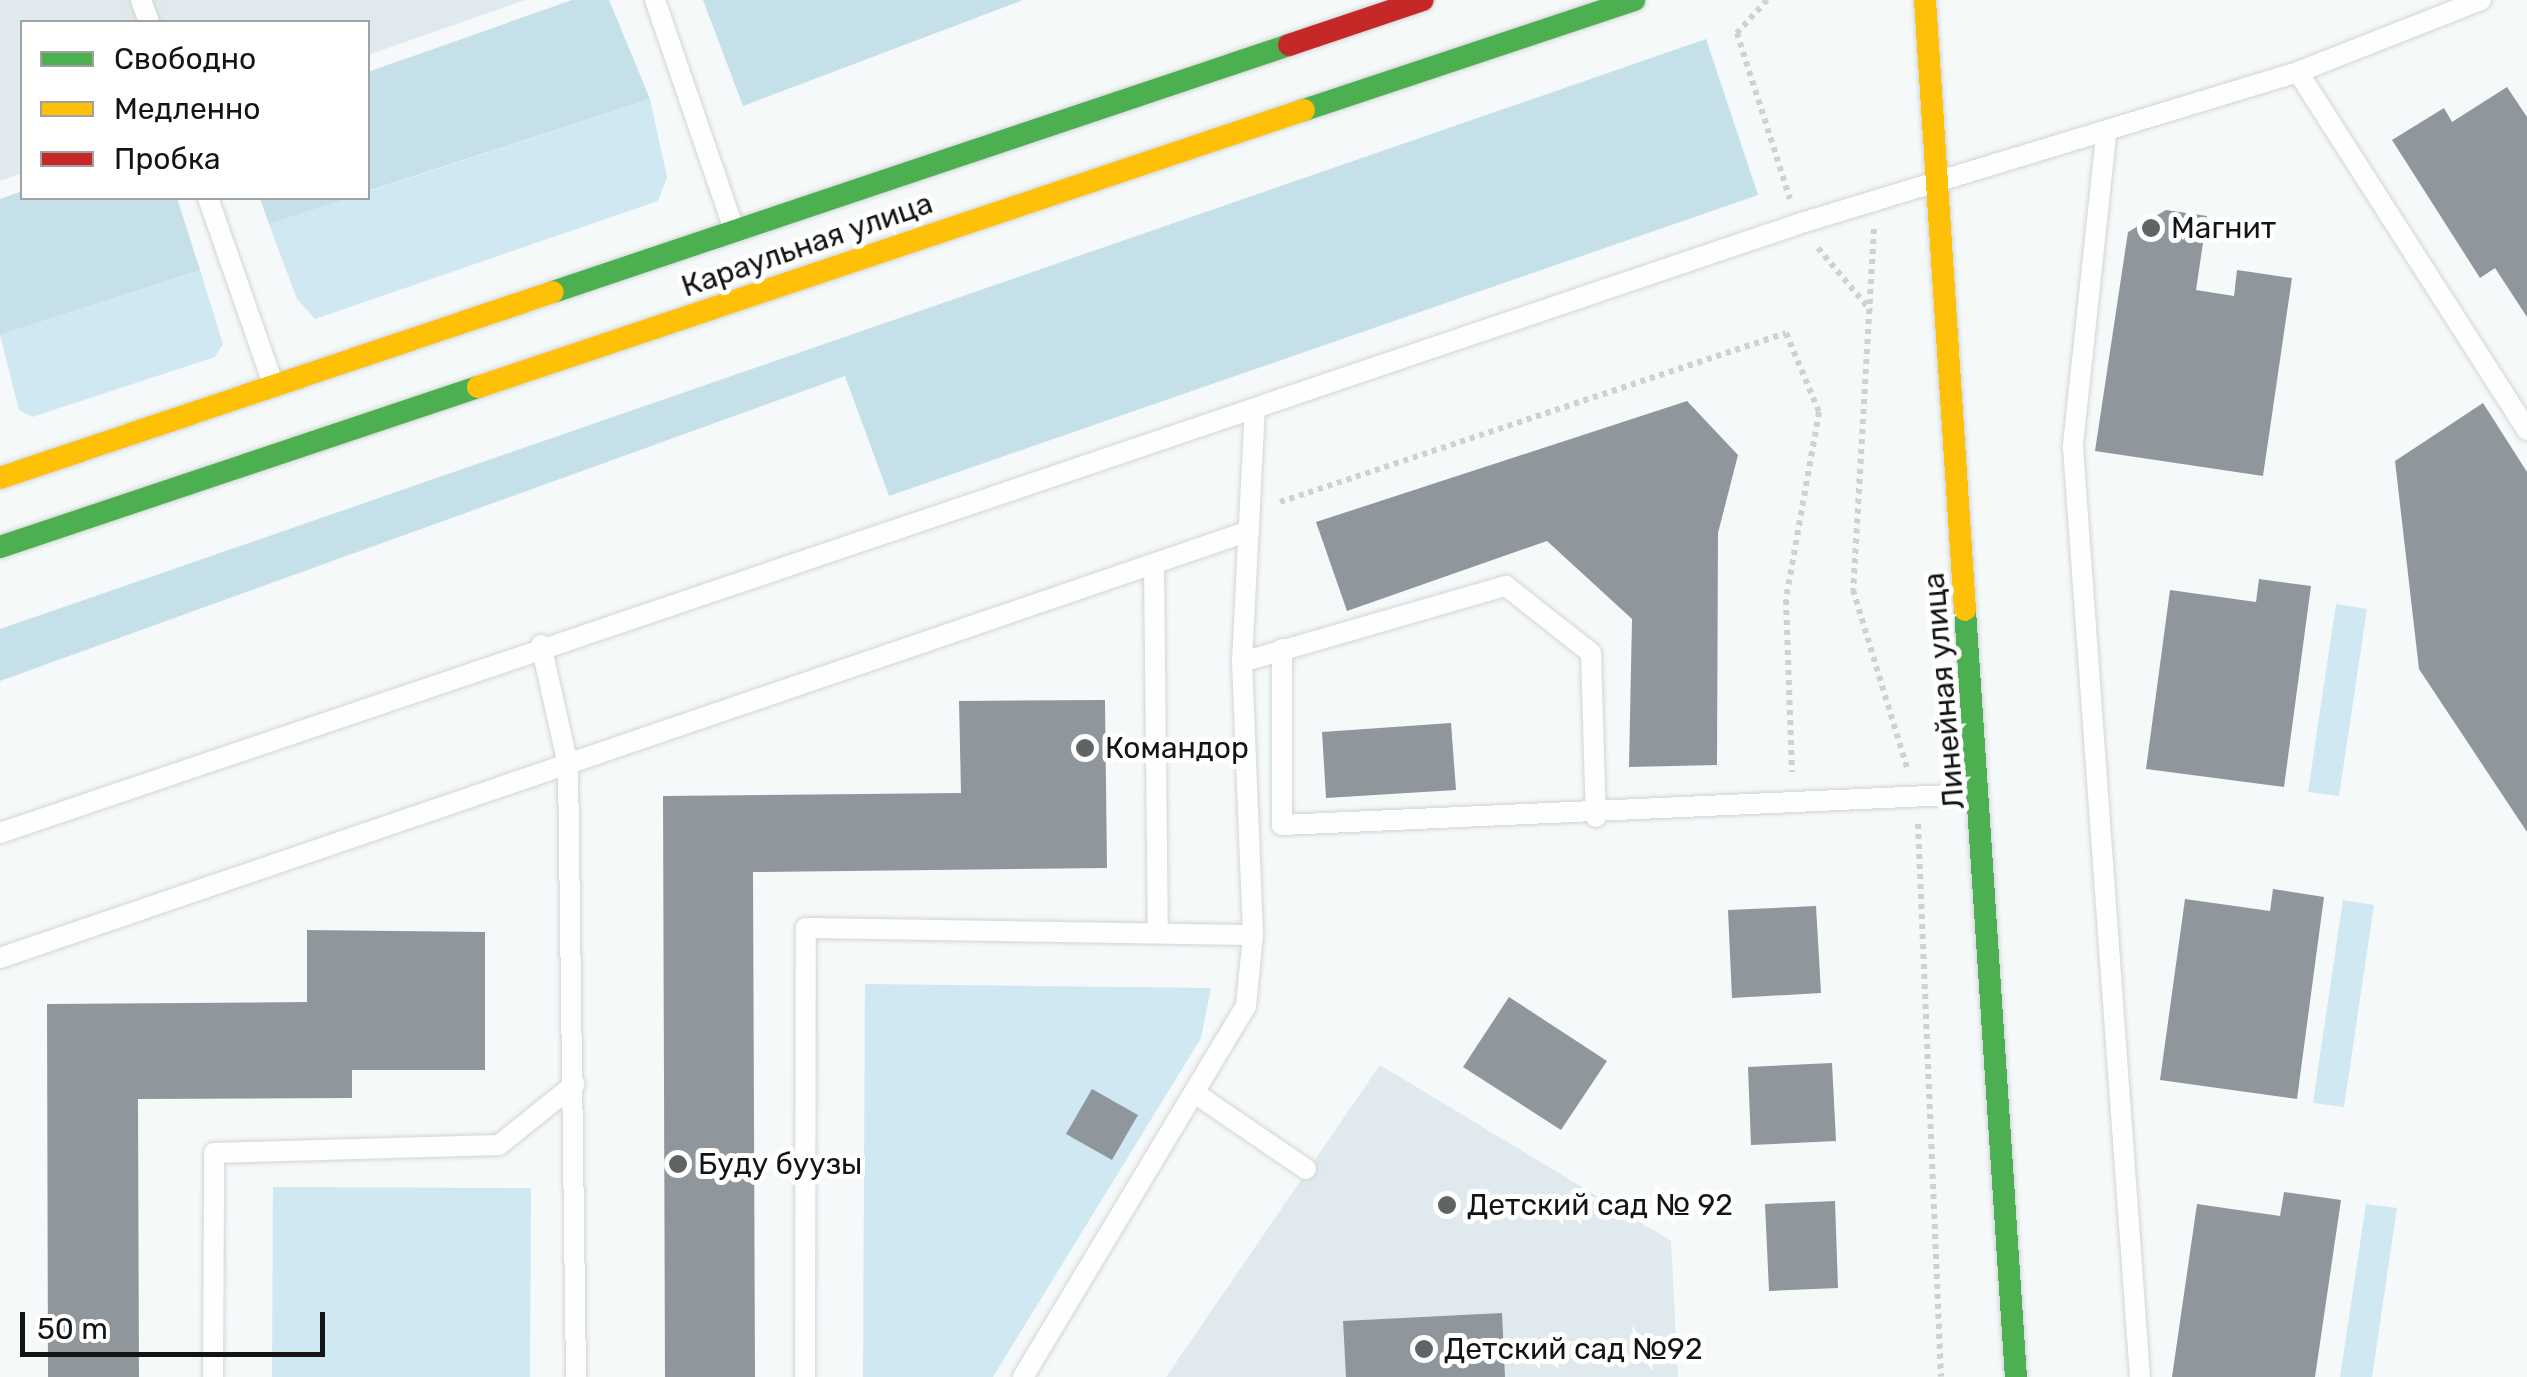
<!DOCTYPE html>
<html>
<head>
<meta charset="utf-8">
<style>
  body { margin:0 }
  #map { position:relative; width:2527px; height:1377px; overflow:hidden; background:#f5f9fa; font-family:Rubik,sans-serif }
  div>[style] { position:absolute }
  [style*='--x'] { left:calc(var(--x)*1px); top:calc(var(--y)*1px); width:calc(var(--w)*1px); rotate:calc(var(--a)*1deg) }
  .built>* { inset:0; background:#e0eaee }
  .green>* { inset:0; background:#d0e8f1 }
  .forest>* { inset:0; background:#c6e0ea }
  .building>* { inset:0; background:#90979c }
  .path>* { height:6px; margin-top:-3px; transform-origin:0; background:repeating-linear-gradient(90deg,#d0d2d2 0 5px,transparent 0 10px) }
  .roads { filter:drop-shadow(0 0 2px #d2d5d6) drop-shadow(0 0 2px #d2d5d6) }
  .lane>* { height:20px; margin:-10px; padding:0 10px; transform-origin:10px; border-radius:10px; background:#fefefe }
  .fast>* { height:22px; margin:-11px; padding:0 11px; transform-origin:11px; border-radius:11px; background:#4caf50 }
  .slow>* { height:22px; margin:-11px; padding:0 11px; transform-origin:11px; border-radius:11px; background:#ffc107 }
  .jam>* { height:22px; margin:-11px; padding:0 11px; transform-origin:11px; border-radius:11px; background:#c62828 }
  .dots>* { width:28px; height:28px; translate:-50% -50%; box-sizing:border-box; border:5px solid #fff; border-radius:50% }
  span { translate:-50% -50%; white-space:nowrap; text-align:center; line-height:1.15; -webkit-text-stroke:10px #fff; paint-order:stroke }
  .poi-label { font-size:30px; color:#121415 }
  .left { translate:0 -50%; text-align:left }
  .street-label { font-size:30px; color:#121415 }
  .legend { position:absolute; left:20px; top:20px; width:350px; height:180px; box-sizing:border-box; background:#fff; border:2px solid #a0a1a1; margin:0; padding:12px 18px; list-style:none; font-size:30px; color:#121415 }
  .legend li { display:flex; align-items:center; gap:20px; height:50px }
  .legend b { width:50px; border:2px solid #a0a1a1 }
  .scale { position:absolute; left:20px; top:1312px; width:305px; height:45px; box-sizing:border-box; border:5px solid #121415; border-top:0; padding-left:12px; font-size:30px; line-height:35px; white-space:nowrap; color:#121415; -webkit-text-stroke:8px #fff; paint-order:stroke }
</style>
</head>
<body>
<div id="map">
  <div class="built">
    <div style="clip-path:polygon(0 0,525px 0,368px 55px,368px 22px,22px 22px,22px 173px,0 181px)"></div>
    <div style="clip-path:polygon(1380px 1065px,1671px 1241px,1678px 1377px,1166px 1377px)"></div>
  </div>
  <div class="green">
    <div style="clip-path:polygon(650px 99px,667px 177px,658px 201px,315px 319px,297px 299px,269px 224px)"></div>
    <div style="clip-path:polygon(200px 270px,223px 344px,215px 357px,32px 417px,19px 410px,0 335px)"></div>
    <div style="clip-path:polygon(2336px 604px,2367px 609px,2339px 796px,2308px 792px)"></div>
    <div style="clip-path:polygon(2343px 900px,2374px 905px,2344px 1107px,2313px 1103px)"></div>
    <div style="clip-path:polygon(865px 984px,1211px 988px,1201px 1038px,993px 1377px,863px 1377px)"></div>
    <div style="clip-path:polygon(273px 1187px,531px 1188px,530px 1377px,272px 1377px)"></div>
    <div style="clip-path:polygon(2366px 1204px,2397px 1208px,2372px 1377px,2340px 1377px)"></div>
  </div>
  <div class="forest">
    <div style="clip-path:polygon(572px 0,609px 0,650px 99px,368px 191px,368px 72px)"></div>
    <div style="clip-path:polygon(703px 0,1023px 0,743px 106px)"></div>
    <div style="clip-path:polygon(1706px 39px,1758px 195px,889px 496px,845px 376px,0 681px,0 629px)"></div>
    <div style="clip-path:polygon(22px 191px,177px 198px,200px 270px,0 335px,0 199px)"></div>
    <div style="clip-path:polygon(260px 198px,349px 198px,269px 224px)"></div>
  </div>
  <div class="building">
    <div style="clip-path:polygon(2507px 87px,2527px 117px,2527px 317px,2495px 268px,2480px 278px,2392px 140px,2444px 108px,2452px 122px)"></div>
    <div style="clip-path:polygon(2166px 210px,2207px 216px,2196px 290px,2234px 296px,2237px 270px,2292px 278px,2263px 476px,2095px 451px,2128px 232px)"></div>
    <div style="clip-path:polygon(1687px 401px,1738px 455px,1718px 533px,1717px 765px,1629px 767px,1632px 619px,1547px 541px,1347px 611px,1316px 522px)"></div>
    <div style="clip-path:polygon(2483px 403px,2527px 472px,2527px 832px,2419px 669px,2395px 461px)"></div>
    <div style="clip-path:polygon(2259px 579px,2311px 586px,2284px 787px,2146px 769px,2170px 590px,2256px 602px)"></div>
    <div style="clip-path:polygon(1105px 700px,1107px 868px,753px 872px,755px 1377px,665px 1377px,663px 796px,961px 793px,959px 701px)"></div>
    <div style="clip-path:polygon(1451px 723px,1456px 790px,1326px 798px,1322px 732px)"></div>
    <div style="clip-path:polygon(2273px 889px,2324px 897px,2297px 1099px,2160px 1080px,2185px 899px,2270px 911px)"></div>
    <div style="clip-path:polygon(1816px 906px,1821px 993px,1732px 998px,1728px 910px)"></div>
    <div style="clip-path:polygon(307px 930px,485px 932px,485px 1070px,352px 1070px,352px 1098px,138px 1099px,139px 1377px,48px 1377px,47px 1004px,307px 1002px)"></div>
    <div style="clip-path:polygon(1509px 997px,1607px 1061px,1561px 1130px,1463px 1067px)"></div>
    <div style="clip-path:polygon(1832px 1063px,1836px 1141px,1751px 1145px,1748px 1067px)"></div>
    <div style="clip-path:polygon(1092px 1089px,1138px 1115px,1112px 1160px,1066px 1134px)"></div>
    <div style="clip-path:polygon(2284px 1192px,2341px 1200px,2315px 1377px,2172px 1377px,2197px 1204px,2280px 1216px)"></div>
    <div style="clip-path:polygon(1835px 1201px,1838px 1288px,1769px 1291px,1765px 1204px)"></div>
    <div style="clip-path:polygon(1502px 1313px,1505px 1377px,1346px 1377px,1343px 1321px)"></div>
  </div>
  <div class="path">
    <div style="--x:1767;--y:0;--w:45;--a:132.3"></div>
    <div style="--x:1737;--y:33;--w:174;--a:72.3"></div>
    <div style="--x:1874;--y:229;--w:362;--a:93.3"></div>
    <div style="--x:1853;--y:590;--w:186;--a:73.1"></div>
    <div style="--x:1818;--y:248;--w:82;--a:49.9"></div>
    <div style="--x:1280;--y:502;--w:533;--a:-18.47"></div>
    <div style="--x:1786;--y:333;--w:86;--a:67.3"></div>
    <div style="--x:1819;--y:412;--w:191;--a:100"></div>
    <div style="--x:1786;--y:600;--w:172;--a:88"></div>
    <div style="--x:1918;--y:824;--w:553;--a:87.62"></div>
  </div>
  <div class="roads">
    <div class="lane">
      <div style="--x:141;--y:0;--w:23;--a:70"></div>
      <div style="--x:655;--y:0;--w:242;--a:71"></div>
      <div style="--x:2298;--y:72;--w:425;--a:57.4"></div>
      <div style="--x:2106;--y:136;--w:313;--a:96.1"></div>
      <div style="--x:2073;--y:447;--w:932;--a:85.88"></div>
      <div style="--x:208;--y:198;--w:197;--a:70.7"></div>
      <div style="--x:1154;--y:565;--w:368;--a:89.4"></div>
      <div style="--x:541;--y:645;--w:123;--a:77.3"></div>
      <div style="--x:568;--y:765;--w:612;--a:89.25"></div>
      <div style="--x:1282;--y:649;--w:176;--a:90"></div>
      <div style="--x:1282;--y:825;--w:692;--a:-2.57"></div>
      <div style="--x:1242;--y:662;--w:275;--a:-16.1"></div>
      <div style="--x:1506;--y:586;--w:108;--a:38.2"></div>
      <div style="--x:1591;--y:653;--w:164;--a:88.3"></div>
      <div style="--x:0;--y:833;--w:1898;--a:-18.71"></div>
      <div style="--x:1798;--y:224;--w:523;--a:-16.91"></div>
      <div style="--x:2298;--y:72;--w:197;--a:-21.5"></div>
      <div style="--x:0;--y:958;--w:1320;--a:-18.87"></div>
      <div style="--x:1196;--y:1094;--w:133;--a:34.3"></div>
      <div style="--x:213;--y:1377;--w:224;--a:-89.7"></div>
      <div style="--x:214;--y:1153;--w:285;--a:-1.6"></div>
      <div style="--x:499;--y:1145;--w:97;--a:-38.8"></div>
      <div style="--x:805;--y:1377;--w:449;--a:-89.9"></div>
      <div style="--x:806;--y:928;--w:447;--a:0.9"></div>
      <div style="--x:1023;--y:1377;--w:433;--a:-59"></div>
      <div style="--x:1246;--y:1006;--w:71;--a:-84.4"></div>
      <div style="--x:1253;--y:935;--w:273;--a:-92.3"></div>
      <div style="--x:1242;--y:662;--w:253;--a:-87.1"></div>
    </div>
    <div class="fast">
      <div style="--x:1304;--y:110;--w:348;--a:-18.4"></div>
      <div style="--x:553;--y:292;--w:776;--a:-18.55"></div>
      <div style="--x:0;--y:547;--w:504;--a:-18.51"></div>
      <div style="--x:1965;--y:610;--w:769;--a:86.2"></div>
    </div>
    <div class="slow">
      <div style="--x:1925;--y:0;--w:611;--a:86.25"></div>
      <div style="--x:478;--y:387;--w:871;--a:-18.54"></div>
      <div style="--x:0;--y:478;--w:583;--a:-18.59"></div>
    </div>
    <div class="jam">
      <div style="--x:1289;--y:45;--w:141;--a:-18.6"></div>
    </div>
  </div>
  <div class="dots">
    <div style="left:2151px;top:228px;background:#616465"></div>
    <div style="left:1085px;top:748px;background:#616465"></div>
    <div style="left:678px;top:1164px;background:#616465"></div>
    <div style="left:1447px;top:1205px;background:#616465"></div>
    <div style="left:1424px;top:1349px;background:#616465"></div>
  </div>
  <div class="poi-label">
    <span class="left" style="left:2171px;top:228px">Магнит</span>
    <span class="left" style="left:1105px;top:748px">Командор</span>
    <span class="left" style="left:698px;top:1164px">Буду буузы</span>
    <span class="left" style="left:1467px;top:1205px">Детский сад № 92</span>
    <span class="left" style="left:1444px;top:1349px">Детский сад №92</span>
  </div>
  <div class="street-label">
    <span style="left:807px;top:245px;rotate:-19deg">Караульная улица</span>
    <span style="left:1944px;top:691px;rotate:-95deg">Линейная улица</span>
  </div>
  <ul class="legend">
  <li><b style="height:12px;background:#4caf50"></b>Свободно</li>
  <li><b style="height:12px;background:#ffc107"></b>Медленно</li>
  <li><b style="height:12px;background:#c62828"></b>Пробка</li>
  </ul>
  <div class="scale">50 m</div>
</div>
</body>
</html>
